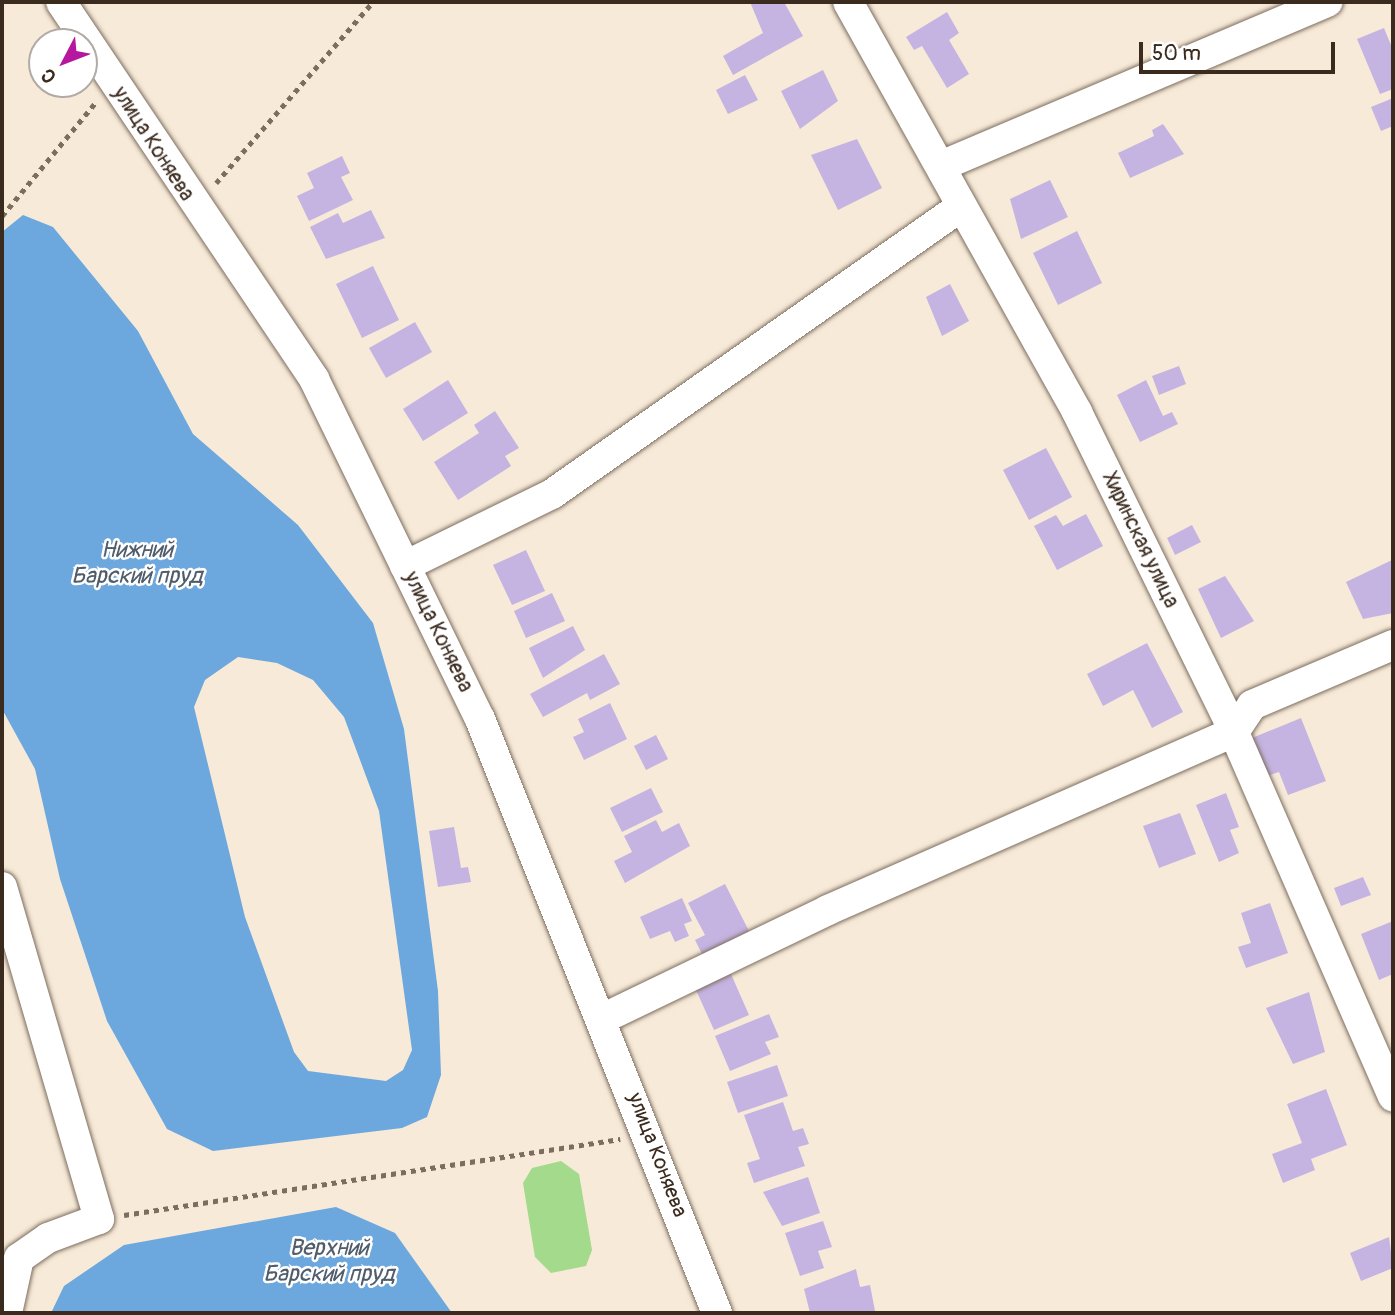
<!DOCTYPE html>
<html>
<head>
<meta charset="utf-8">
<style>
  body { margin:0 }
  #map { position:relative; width:1395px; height:1315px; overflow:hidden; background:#f7ead8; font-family:Pangolin,sans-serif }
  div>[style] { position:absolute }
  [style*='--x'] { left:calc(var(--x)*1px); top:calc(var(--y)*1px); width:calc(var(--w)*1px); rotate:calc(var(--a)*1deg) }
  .green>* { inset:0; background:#a3da8c }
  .water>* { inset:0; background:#6ca8dd }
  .building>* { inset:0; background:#c5b4e1 }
  .path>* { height:4.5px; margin-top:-2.25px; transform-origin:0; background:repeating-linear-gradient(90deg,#7d6d5f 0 5px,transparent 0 10px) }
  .roads { filter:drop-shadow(0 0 2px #7d6d5f) drop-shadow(0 0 2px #7d6d5f) }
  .minor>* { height:30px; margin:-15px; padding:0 15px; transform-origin:15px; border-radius:15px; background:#fff }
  span { translate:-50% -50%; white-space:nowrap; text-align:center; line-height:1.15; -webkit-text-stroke:5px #fff; paint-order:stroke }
  .street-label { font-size:21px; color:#3b2a1e }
  .water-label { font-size:23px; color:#4f5c6a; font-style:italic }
  .frame { position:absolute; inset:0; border:4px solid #3b2a1e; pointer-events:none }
  .north { position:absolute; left:28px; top:28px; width:70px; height:70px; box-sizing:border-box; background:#fff; border:2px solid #b1aaa5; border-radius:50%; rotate:228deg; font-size:19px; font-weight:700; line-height:28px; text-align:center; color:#3b2a1e }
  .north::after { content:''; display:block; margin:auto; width:24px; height:32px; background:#b5179e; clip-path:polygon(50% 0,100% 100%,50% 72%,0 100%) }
  .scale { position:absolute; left:1139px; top:42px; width:196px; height:32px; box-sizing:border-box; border:4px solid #3b2a1e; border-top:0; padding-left:9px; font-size:21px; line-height:24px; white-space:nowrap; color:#3b2a1e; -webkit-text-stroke:5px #fff; paint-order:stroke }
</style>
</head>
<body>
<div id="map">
  <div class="green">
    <div style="clip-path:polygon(561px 1161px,579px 1174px,592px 1250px,586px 1266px,551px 1273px,535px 1257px,523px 1183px,532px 1168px)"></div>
  </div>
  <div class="water">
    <div style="clip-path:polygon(evenodd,23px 215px,53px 227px,138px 331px,193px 434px,298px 525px,373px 623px,404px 729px,438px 991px,441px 1075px,427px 1117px,402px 1128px,213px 1151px,167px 1129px,107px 1021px,60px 879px,35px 769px,2px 709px,2px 232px,23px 215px,238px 657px,277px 663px,313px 680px,344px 717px,379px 811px,412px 1050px,403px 1070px,386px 1081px,308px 1071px,294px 1052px,245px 917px,194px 707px,205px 680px,238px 657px)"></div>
    <div style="clip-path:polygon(336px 1207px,395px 1233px,452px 1313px,51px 1313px,64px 1286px,124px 1245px)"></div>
  </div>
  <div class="building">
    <div style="clip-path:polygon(750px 2px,784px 2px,803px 36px,733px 75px,723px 56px,763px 33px)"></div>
    <div style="clip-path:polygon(947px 12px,959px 33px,949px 40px,969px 74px,947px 88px,922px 46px,914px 50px,906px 37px)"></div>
    <div style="clip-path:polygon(1384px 28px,1393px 50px,1393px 89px,1380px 94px,1357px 39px)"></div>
    <div style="clip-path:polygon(823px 70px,838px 101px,800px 129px,781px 91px)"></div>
    <div style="clip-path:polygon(745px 75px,758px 100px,728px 114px,716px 90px)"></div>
    <div style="clip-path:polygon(1393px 98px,1393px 126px,1381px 131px,1371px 107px)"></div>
    <div style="clip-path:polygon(1163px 124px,1184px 154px,1130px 178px,1118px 153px,1154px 136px,1152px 130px)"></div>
    <div style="clip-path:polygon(857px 139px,882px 188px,838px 210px,811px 155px)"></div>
    <div style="clip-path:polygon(342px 156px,350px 173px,341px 177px,353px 200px,309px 221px,297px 196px,314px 188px,307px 173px)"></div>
    <div style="clip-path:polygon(1050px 180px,1068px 217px,1021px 239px,1010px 199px)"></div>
    <div style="clip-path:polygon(371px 210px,385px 238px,326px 259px,310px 227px,338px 213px,343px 223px)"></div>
    <div style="clip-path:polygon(1077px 231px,1102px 283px,1058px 305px,1033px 253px)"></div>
    <div style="clip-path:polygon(373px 266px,399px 320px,362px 338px,336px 284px)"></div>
    <div style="clip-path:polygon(950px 284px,969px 321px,942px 336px,926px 297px)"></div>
    <div style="clip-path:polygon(415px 322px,432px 352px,386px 378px,369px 348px)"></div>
    <div style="clip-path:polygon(1179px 366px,1186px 384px,1159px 395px,1152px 376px)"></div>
    <div style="clip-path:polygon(448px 380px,468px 413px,423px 441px,403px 409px)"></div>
    <div style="clip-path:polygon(1146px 380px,1163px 416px,1172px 412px,1178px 424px,1140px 442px,1117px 395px)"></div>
    <div style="clip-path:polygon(495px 411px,519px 448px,505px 456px,511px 466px,458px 500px,434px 462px,479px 433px,474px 425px)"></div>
    <div style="clip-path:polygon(1046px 448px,1072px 497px,1029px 520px,1003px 470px)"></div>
    <div style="clip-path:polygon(1086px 514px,1103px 546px,1057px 570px,1034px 526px,1056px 515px,1063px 526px)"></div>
    <div style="clip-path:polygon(1192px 525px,1201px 542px,1175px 555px,1167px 538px)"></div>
    <div style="clip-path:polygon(526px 550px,545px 591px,512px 605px,493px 565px)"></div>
    <div style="clip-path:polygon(1392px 560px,1393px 613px,1363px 619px,1346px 582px)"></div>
    <div style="clip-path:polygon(1225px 576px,1254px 621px,1221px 638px,1198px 589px)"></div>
    <div style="clip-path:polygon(552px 593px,565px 621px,526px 638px,514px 611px)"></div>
    <div style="clip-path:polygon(573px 626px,585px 650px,543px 678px,529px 648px)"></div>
    <div style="clip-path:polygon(1147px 643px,1183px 712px,1152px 728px,1133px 690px,1103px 706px,1087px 674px)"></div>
    <div style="clip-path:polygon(604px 654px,620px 684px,590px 700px,587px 693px,543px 717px,530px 694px)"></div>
    <div style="clip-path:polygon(610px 703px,627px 739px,584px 760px,573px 737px,584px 732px,578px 719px)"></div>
    <div style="clip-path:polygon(1301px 718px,1326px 781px,1288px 795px,1279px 772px,1267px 776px,1252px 738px)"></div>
    <div style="clip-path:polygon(656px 735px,668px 759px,646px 770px,634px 746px)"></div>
    <div style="clip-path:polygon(651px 788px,663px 812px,622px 832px,610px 808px)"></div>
    <div style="clip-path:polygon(1226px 793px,1239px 827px,1230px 830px,1239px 853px,1219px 862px,1196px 805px)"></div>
    <div style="clip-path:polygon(1180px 813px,1196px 854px,1159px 868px,1143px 826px)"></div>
    <div style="clip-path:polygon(656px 820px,662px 832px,679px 823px,690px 846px,625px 883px,614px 861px,632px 852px,624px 836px)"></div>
    <div style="clip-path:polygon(454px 827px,461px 868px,468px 867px,471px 882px,438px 887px,429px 831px)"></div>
    <div style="clip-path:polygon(1363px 877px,1371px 895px,1341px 906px,1334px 888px)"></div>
    <div style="clip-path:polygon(725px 884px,749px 931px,702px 954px,695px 940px,705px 935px,688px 903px)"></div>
    <div style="clip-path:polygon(682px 898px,692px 921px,684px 924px,689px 936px,675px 942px,670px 931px,650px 939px,640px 917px)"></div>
    <div style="clip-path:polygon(1270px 903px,1288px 953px,1246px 968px,1238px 947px,1251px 943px,1241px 913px)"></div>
    <div style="clip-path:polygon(1393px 921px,1393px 974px,1379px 980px,1361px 934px)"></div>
    <div style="clip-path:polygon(731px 974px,749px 1015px,714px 1030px,696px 990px)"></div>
    <div style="clip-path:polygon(1309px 992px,1325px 1052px,1293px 1064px,1266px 1008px)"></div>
    <div style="clip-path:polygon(769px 1014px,779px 1037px,765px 1042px,771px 1054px,730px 1071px,715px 1036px)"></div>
    <div style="clip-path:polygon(777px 1065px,788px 1096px,738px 1113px,727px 1082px)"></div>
    <div style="clip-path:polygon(1326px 1089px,1347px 1145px,1311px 1159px,1315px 1170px,1283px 1183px,1272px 1154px,1302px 1143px,1287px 1104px)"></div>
    <div style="clip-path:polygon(783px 1102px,793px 1131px,803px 1128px,809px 1144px,798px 1147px,805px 1166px,754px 1183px,747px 1163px,760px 1159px,744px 1115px)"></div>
    <div style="clip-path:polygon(808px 1177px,820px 1213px,782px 1226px,763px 1192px)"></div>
    <div style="clip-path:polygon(823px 1221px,832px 1247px,818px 1251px,824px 1268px,800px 1276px,785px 1233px)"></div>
    <div style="clip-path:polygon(1389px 1237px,1393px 1268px,1361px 1281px,1350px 1253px)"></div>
    <div style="clip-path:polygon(856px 1269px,860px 1287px,870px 1285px,875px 1311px,810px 1313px,804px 1289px)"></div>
  </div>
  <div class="path">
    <div style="--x:216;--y:183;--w:240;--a:-49.1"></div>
    <div style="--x:2;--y:216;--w:148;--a:-50.5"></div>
    <div style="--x:124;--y:1215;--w:502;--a:-8.71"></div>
  </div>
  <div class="roads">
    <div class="minor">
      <div style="--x:61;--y:2;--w:454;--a:56.1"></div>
      <div style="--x:314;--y:379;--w:378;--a:64"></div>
      <div style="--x:480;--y:719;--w:640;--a:68.25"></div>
      <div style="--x:848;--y:2;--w:470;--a:60.8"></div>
      <div style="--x:1077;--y:412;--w:342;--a:63.8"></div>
      <div style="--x:1228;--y:719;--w:412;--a:66.4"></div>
      <div style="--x:941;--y:166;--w:420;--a:-23"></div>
      <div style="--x:405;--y:566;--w:164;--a:-26.1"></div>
      <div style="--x:552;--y:494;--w:497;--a:-35.1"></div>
      <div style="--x:2;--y:887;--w:346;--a:73.7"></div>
      <div style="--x:99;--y:1219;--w:54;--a:159.6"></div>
      <div style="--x:48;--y:1238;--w:35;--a:145"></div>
      <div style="--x:19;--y:1258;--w:56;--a:102.3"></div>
      <div style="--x:604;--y:1018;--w:249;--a:-25.7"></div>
      <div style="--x:828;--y:910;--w:443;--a:-23.7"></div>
      <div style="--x:1234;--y:732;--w:32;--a:-56"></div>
      <div style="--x:1252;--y:705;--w:153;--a:-23.1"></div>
    </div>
  </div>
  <div class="street-label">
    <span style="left:153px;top:144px;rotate:57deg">улица Коняева</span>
    <span style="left:1140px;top:540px;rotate:64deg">Хиринская улица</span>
    <span style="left:438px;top:632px;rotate:64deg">улица Коняева</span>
    <span style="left:657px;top:1155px;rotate:69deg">улица Коняева</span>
  </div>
  <div class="water-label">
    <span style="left:137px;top:563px">Нижний<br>Барский пруд</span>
    <span style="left:329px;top:1261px">Верхний<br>Барский пруд</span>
  </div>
  <div class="frame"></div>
  <div class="north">С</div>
  <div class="scale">50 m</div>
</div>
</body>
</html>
